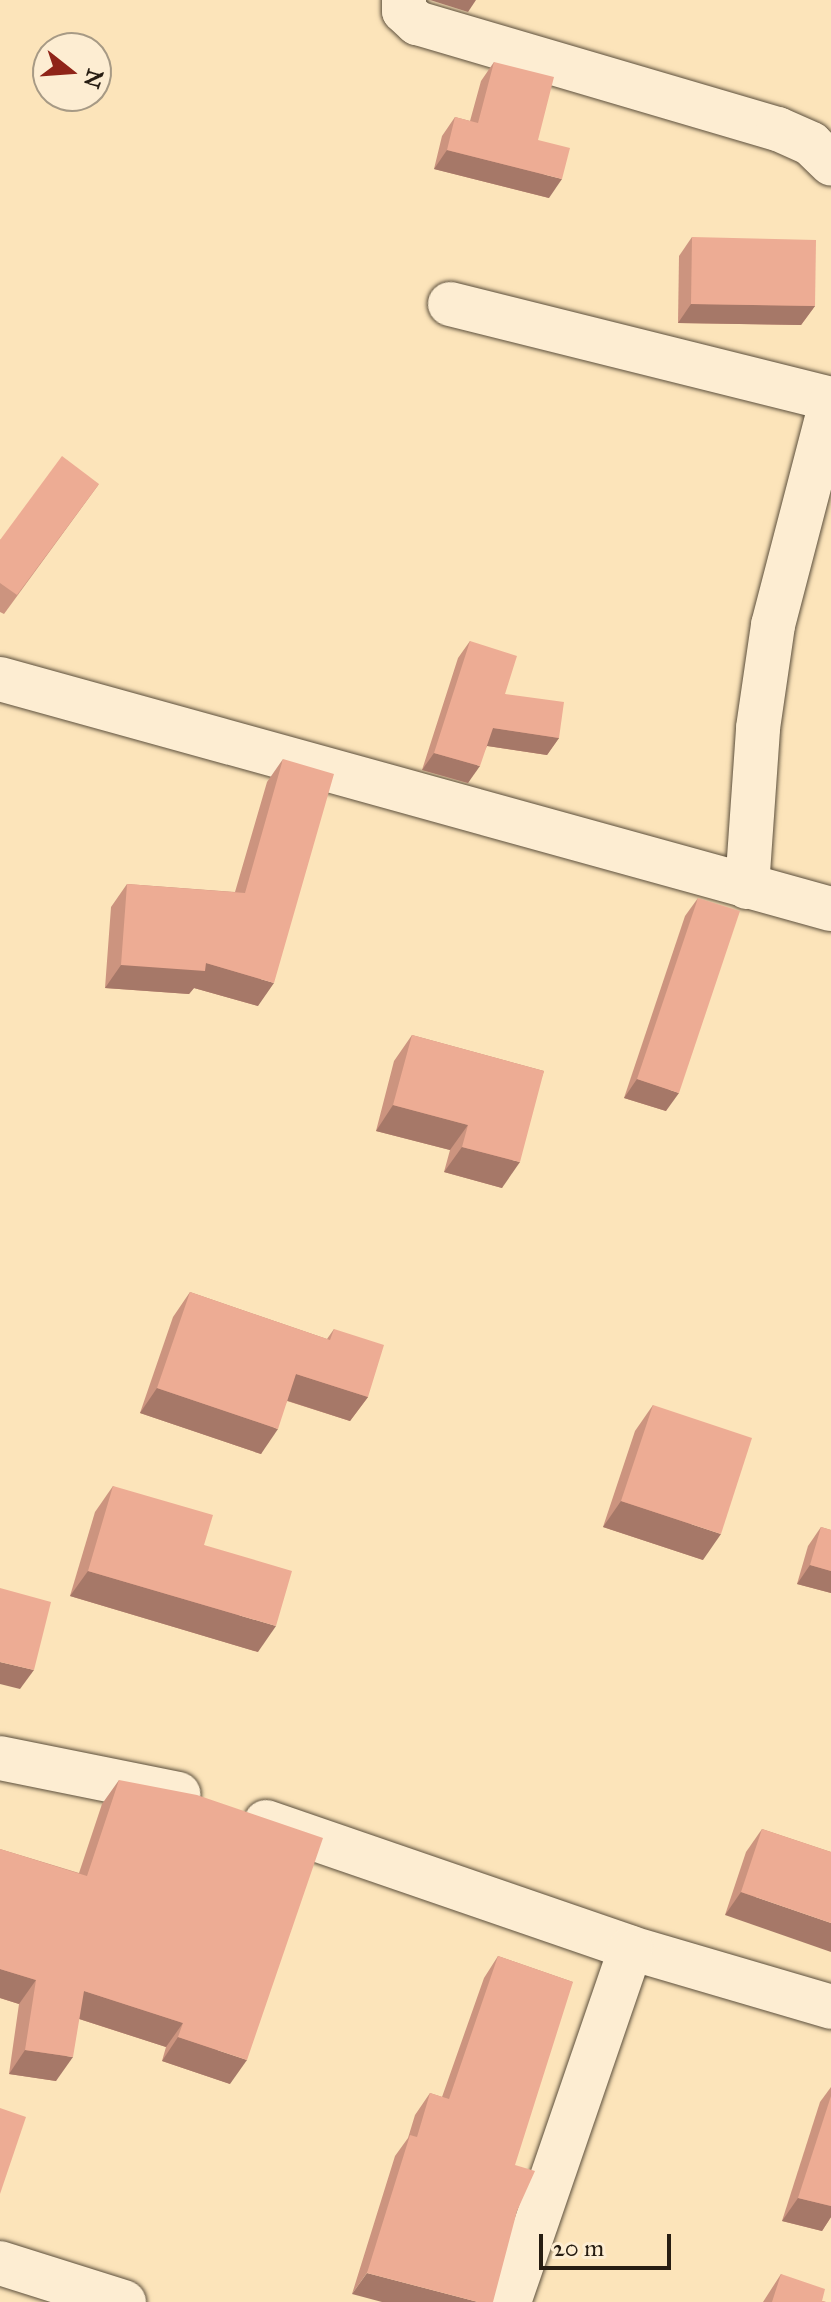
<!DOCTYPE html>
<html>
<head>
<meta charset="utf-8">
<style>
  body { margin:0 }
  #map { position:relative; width:831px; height:2302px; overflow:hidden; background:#fce4ba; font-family:"IM FELL Great Primer",serif }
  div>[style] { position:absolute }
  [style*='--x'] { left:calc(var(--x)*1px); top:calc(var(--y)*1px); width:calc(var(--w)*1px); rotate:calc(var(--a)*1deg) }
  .roads { filter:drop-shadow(0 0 2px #5c4f3c) drop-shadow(0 0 2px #5c4f3c) }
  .minor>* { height:44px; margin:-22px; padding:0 22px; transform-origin:22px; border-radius:22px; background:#fdedd2 }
  .wall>* { inset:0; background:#cc947f }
  .shaded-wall>* { inset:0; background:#a67868 }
  .building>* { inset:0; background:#edac94 }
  span { translate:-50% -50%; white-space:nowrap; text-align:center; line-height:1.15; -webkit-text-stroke:8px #fdedd2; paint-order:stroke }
  .north { position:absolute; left:32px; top:32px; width:80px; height:80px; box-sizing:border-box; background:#fdedd2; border:2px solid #a79a85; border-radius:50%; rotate:107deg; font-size:22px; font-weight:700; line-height:32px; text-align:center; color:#271d12 }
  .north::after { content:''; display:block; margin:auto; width:28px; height:36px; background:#8f2418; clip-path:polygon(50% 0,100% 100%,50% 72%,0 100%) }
  .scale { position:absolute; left:539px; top:2234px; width:132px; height:36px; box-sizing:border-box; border:4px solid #271d12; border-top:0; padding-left:10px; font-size:24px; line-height:28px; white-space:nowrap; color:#271d12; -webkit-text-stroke:6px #fdedd2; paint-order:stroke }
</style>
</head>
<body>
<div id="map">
  <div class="roads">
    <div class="minor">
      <div style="--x:404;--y:0;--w:11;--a:90"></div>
      <div style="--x:404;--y:11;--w:18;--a:43"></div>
      <div style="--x:417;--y:23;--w:376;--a:16.4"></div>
      <div style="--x:778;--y:129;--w:36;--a:24"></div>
      <div style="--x:811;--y:144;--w:28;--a:44"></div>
      <div style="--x:450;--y:304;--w:393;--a:14"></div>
      <div style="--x:0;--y:679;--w:862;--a:15.47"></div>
      <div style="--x:747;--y:887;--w:159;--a:-86"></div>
      <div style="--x:758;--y:728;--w:104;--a:-81.7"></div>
      <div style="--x:773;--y:625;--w:230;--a:-75.4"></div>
      <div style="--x:0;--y:1758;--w:182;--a:11.4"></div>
      <div style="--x:266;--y:1822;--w:386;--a:19"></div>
      <div style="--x:631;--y:1948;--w:209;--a:16.4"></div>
      <div style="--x:0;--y:2263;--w:130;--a:17.5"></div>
      <div style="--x:509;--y:2302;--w:374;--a:-71"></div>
    </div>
  </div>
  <div class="wall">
    <div style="clip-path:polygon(494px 62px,538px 140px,549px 198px,434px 169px,442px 136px,455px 117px,470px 121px,481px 81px)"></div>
    <div style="clip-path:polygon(692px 237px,815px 306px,801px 325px,678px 323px,679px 256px)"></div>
    <div style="clip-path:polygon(99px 484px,4px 614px,0 612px,0 540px)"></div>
    <div style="clip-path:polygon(470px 641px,505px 694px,559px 738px,547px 755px,487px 746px,468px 783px,422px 770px,458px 658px)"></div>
    <div style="clip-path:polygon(283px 759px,258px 1006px,194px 988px,189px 994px,105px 988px,111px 907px,127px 884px,235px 892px,267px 782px)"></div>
    <div style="clip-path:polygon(698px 898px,666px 1111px,624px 1098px,685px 916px)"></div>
    <div style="clip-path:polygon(412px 1035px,544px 1071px,502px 1188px,444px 1172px,450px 1150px,376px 1131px,394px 1061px)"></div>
    <div style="clip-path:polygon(190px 1292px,327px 1339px,334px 1329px,368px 1397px,350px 1421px,287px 1401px,261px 1454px,140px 1413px,173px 1317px)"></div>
    <div style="clip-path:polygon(653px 1405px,703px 1560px,603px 1527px,635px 1431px)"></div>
    <div style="clip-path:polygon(113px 1486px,204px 1545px,258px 1652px,70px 1596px,95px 1512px)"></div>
    <div style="clip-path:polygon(821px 1527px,831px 1530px,831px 1593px,797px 1584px,808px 1546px)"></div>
    <div style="clip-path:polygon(119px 1780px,230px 2084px,162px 2061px,166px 2047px,79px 2019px,56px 2081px,9px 2074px,19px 2004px,0 1998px,0 1849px,79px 1873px,102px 1804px)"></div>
    <div style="clip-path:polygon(762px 1829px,831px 1852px,725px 1915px,746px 1852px)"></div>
    <div style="clip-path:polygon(498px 1956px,573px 1982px,352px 2294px,395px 2156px,408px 2138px,415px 2115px,430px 2093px,442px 2097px,484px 1978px)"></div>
    <div style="clip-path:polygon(831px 2087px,831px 2217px,822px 2231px,782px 2221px,820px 2102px)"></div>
    <div style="clip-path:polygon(781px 2274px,822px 2301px,826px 2302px,763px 2302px)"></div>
  </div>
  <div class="shaded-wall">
    <div style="clip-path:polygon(430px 0,476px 0,468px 12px)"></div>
    <div style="clip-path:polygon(447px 150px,562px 179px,549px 198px,434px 169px)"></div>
    <div style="clip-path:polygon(691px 304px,815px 306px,801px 325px,678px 323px)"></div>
    <div style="clip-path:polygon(493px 728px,559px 738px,547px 755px,481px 745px)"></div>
    <div style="clip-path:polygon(434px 753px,480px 766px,468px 783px,422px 770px)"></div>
    <div style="clip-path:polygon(206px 963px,274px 983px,258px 1006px,194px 988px,189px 994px,105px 988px,121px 965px)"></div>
    <div style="clip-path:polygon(637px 1079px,679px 1093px,666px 1111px,624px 1098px)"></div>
    <div style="clip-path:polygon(393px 1105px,468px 1125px,450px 1150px,376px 1131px)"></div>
    <div style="clip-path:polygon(462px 1147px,520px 1162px,502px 1188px,444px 1172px)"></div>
    <div style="clip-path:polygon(296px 1374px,368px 1397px,350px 1421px,279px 1398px)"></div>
    <div style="clip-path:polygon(157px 1388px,278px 1429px,261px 1454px,140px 1413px)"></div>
    <div style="clip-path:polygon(621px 1501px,721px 1534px,703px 1560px,603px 1527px)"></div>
    <div style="clip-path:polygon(810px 1565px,831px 1571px,831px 1593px,797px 1584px)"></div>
    <div style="clip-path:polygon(88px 1571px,276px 1626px,258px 1652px,70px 1596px)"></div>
    <div style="clip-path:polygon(0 1662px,34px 1670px,20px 1689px,0 1684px)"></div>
    <div style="clip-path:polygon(741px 1892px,831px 1923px,831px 1952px,725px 1915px)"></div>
    <div style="clip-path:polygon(0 1969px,36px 1980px,19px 2004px,0 1998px)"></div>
    <div style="clip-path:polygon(84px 1991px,183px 2023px,166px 2047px,67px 2015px)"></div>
    <div style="clip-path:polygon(178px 2037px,247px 2060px,230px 2084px,162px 2061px)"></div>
    <div style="clip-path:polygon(25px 2050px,73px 2057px,56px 2081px,9px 2074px)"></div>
    <div style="clip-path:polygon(798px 2198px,831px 2206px,831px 2217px,822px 2231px,782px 2221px)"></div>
    <div style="clip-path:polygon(367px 2273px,478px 2302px,382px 2302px,352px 2294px)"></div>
  </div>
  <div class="building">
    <div style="clip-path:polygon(494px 62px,554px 77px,538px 140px,570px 148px,562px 179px,447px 150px,455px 117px,478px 123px)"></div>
    <div style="clip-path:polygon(692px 237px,816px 240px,815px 306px,691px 304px)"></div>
    <div style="clip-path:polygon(62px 456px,99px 484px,17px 595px,0 583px,0 540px)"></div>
    <div style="clip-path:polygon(470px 641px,517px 656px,505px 694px,564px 702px,559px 738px,493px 728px,480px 766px,434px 753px)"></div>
    <div style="clip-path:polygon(283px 759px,334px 774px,274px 983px,206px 963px,205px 971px,121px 965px,127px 884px,245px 893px)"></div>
    <div style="clip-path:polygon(698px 898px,740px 911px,679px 1093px,637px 1079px)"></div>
    <div style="clip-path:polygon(412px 1035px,544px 1071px,520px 1162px,462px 1147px,468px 1125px,393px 1105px)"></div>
    <div style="clip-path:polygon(190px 1292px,330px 1340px,334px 1329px,384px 1345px,368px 1397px,296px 1374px,278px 1429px,157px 1388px)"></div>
    <div style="clip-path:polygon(653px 1405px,752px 1438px,721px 1534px,621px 1501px)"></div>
    <div style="clip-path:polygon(113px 1486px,213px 1515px,204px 1545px,292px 1571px,276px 1626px,88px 1571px)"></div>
    <div style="clip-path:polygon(821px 1527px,831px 1530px,831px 1571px,810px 1565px)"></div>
    <div style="clip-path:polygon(0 1588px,51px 1602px,34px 1670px,0 1662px)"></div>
    <div style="clip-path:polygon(119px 1780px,197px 1795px,323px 1838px,247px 2060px,178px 2037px,183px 2023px,84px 1991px,73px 2057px,25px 2050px,36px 1980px,0 1969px,0 1849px,87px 1876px)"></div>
    <div style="clip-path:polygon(762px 1829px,831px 1852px,831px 1923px,741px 1892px)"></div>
    <div style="clip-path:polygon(498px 1956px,573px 1982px,515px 2165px,535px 2171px,517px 2211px,493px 2302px,478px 2302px,367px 2273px,410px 2135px,417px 2137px,430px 2093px,449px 2099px)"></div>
    <div style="clip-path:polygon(831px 2096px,831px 2206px,798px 2198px)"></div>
    <div style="clip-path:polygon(0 2108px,26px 2117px,0 2194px)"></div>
    <div style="clip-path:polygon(781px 2274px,825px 2289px,822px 2301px,826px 2302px,772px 2302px)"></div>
  </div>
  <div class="north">N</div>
  <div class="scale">20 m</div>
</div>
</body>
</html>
